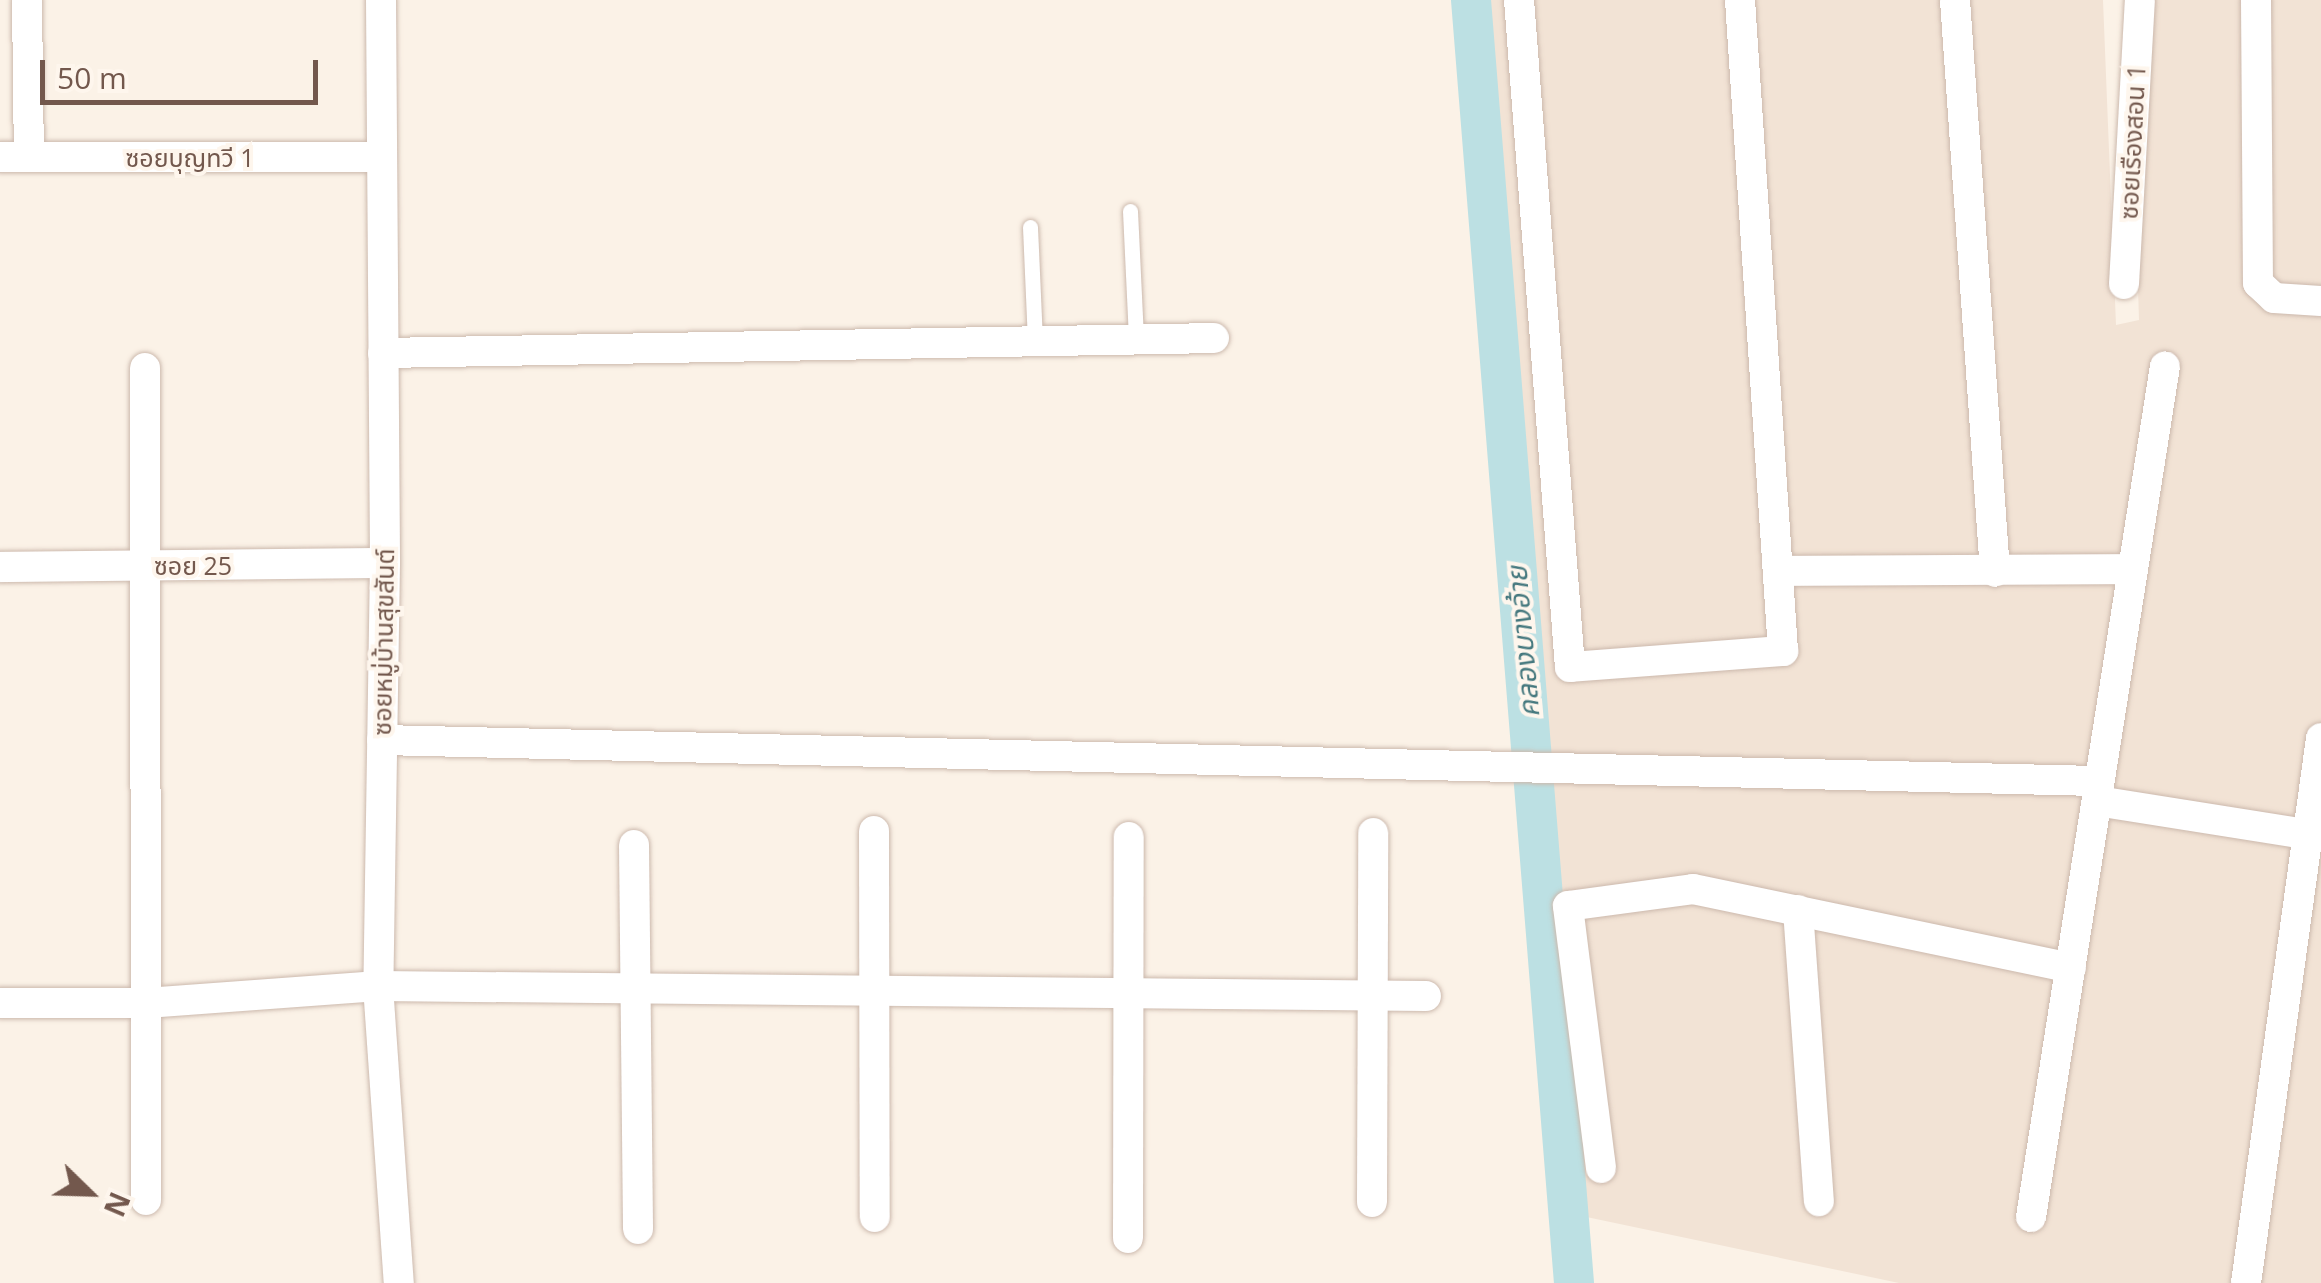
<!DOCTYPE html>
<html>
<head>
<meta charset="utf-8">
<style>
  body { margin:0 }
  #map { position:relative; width:2321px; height:1283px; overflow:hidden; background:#fbf2e7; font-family:"Open Sans","Noto Sans Thai",sans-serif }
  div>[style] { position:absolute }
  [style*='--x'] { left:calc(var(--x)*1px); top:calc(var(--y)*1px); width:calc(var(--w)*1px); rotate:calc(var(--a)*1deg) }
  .residential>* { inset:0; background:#f2e3d5 }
  .canal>* { height:40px; margin:-20px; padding:0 20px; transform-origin:20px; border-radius:20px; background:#bce0e3 }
  .roads { filter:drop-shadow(0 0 2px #ccb9ad) drop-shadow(0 0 2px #ccb9ad) }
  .lane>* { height:15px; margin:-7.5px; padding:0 7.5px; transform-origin:7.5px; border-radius:7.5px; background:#fff }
  .street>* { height:30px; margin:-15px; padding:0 15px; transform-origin:15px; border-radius:15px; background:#fff }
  span { translate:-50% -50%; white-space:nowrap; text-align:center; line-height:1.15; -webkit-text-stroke:8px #fef6ed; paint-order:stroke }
  .street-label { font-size:25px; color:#73584d }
  .water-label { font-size:28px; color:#45787e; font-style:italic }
  .north { position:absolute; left:40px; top:1143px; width:100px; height:100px; -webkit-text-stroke:8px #fef6ed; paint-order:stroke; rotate:113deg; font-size:28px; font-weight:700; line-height:40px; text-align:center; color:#73584d }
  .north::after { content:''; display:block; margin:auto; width:35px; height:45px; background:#73584d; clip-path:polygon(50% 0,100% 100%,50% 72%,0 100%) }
  .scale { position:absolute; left:40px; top:60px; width:278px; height:45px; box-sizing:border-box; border:5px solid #73584d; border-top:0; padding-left:12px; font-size:30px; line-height:35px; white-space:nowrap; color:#73584d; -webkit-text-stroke:8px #fef6ed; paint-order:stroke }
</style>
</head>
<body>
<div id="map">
  <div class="residential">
    <div style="clip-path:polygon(1487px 0,2103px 0,2116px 325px,2139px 320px,2129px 0,2321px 0,2321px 1283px,1899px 1283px,1577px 1215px)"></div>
  </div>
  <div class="canal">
    <div style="--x:1471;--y:0;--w:1287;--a:85.41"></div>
  </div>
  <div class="roads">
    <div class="lane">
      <div style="--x:1130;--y:211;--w:128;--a:87.3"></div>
      <div style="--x:1030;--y:227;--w:114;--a:87.5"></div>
    </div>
    <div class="street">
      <div style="--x:27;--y:0;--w:157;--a:89.3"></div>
      <div style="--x:381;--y:0;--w:563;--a:89.59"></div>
      <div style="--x:385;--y:563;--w:423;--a:90.9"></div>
      <div style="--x:378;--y:986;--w:298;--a:86"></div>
      <div style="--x:1519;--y:0;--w:669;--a:85.63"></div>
      <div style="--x:1570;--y:667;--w:214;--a:-4.3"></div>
      <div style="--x:1783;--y:651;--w:652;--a:-93.78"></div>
      <div style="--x:1955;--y:0;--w:573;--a:86"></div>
      <div style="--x:2256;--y:0;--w:283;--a:89.6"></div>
      <div style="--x:2258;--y:283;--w:22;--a:43"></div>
      <div style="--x:2274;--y:298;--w:47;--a:3.7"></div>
      <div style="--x:0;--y:157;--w:381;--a:0"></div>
      <div style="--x:2124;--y:284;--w:284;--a:-86.8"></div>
      <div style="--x:383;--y:353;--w:831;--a:-1.03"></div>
      <div style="--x:145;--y:368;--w:832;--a:89.93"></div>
      <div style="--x:0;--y:567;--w:385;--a:-0.6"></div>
      <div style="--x:1778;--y:571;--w:355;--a:-0.3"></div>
      <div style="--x:382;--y:740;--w:1718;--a:1.37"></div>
      <div style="--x:2097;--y:801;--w:211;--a:9"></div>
      <div style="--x:874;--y:831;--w:386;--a:89.9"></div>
      <div style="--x:634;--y:845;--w:384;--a:89.4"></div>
      <div style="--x:1798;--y:910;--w:292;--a:85.9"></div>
      <div style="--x:0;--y:1003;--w:146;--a:0"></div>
      <div style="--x:146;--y:1003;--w:233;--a:-4.2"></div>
      <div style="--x:378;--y:986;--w:1048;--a:0.55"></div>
      <div style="--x:1601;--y:1168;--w:264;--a:-97.2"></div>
      <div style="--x:1568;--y:906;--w:126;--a:-7.7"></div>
      <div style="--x:1693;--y:889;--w:386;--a:11.8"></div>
      <div style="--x:1372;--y:1202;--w:369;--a:-89.8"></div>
      <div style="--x:2031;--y:1217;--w:861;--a:-81.05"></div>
      <div style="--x:1128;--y:1238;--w:401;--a:-89.9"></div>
      <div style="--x:2246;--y:1283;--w:550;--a:-82.16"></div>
    </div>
  </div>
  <div class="street-label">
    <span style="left:2132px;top:142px;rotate:-87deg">ซอยเรืองสอน 1</span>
    <span style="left:190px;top:157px">ซอยบุญทวี 1</span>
    <span style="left:193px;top:565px">ซอย 25</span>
    <span style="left:383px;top:642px;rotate:-89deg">ซอยหมู่บ้านสุขสันต์</span>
  </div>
  <div class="water-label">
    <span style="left:1522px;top:642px;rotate:-95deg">คลองบางอ้าย</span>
  </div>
  <div class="north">N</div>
  <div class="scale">50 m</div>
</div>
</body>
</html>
